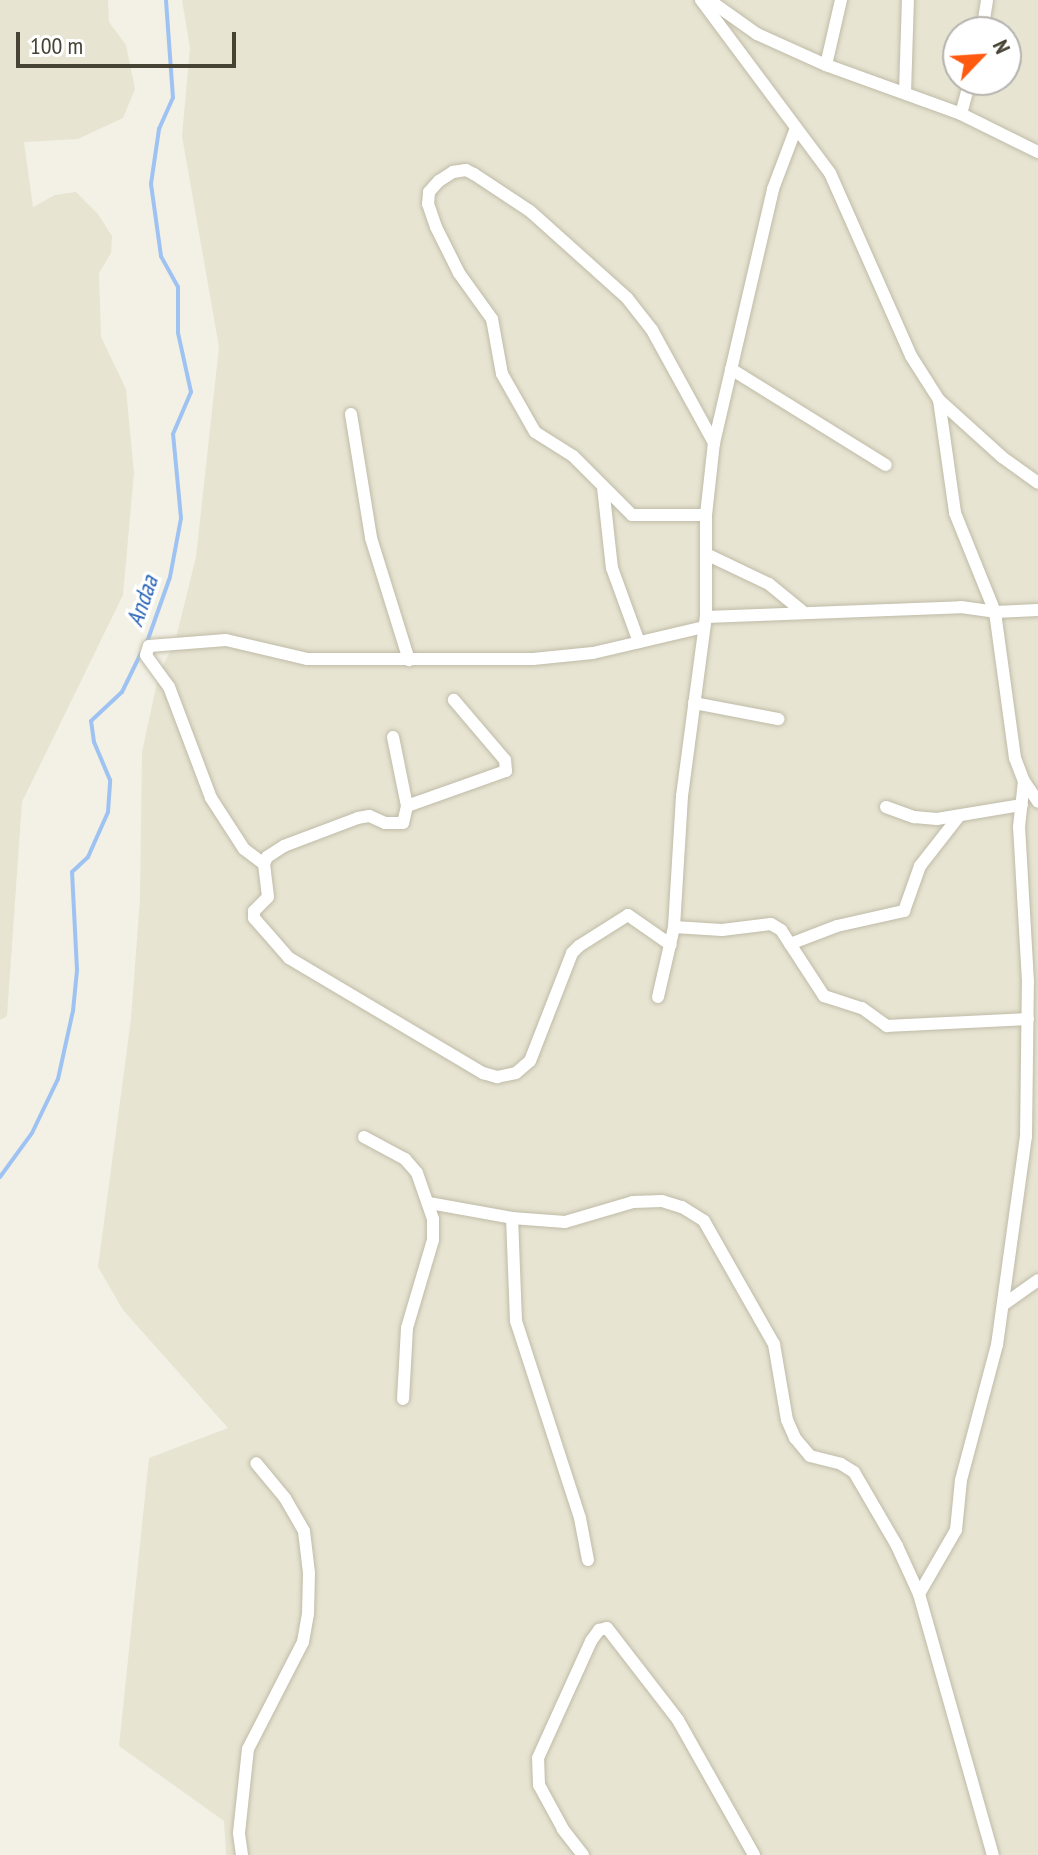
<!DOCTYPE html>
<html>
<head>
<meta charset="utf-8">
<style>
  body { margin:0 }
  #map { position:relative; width:1038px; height:1855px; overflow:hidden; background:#f3f1e5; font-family:"PT Sans Narrow",sans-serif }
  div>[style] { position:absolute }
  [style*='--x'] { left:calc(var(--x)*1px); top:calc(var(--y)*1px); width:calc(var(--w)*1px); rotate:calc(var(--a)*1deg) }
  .residential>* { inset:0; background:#e7e4d2 }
  .stream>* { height:4px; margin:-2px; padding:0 2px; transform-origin:2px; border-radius:2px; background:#9ec3f3 }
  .roads { filter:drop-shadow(0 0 2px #bfbba7) drop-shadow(0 0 2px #bfbba7) }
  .street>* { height:12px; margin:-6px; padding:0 6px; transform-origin:6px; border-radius:6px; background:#fff }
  span { translate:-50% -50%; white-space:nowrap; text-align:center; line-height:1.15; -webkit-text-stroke:7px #fff; paint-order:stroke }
  .water-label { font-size:24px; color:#2964b6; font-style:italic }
  .north { position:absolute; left:942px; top:16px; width:80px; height:80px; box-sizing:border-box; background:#fff; border:2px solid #b5b3ae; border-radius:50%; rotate:65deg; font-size:22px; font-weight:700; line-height:32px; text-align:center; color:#464234 }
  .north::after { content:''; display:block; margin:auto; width:28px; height:36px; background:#ff5a10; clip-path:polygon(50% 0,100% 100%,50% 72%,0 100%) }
  .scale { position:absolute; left:16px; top:32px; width:220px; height:36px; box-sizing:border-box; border:4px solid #464234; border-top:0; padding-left:10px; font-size:24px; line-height:28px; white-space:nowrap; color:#464234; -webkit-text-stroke:6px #fff; paint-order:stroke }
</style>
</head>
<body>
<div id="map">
  <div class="residential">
    <div style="clip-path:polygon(0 0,108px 0,109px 22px,126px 45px,135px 89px,123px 118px,78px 139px,24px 142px,33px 207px,55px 195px,76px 192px,98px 214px,112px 236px,111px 253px,99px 273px,101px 337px,126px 389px,134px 473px,123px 595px,22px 802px,7px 1016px,0 1020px)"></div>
    <div style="clip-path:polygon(evenodd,182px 0,1038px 0,1038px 1855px,226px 1855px,224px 1821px,119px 1746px,149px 1458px,228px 1428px,123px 1310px,98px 1267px,131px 1019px,140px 899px,142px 752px,159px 673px,175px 642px,196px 557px,219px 347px,182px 136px,190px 48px,182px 0,958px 32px,1006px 32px,1006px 80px,958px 80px,958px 32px)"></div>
  </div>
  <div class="stream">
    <div style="--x:147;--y:642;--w:69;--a:-70.5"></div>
    <div style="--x:170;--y:577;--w:60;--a:-79.4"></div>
    <div style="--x:181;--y:518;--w:84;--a:-95.4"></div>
    <div style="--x:173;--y:434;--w:46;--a:-66.8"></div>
    <div style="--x:191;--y:392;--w:60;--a:-102.4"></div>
    <div style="--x:178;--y:333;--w:46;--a:-90"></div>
    <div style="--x:178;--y:287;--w:35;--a:-119"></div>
    <div style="--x:161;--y:256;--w:73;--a:-97.9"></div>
    <div style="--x:151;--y:184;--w:56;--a:-81.7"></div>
    <div style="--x:159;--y:129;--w:34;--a:-66"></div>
    <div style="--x:173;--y:98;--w:98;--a:-94.1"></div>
    <div style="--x:0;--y:1177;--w:54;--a:-54"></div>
    <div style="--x:32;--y:1133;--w:60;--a:-64.3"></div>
    <div style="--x:58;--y:1079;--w:70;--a:-77.6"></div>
    <div style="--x:73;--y:1011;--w:41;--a:-84.4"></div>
    <div style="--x:77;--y:970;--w:98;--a:-92.9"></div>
    <div style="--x:72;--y:872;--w:22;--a:-43"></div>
    <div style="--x:88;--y:857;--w:49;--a:-66"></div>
    <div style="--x:108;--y:812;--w:32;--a:-86"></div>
    <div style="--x:110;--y:780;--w:41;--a:-112.8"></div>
    <div style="--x:94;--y:742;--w:21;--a:-98"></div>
    <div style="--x:91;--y:721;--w:42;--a:-43.1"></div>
    <div style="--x:122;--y:692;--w:43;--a:-64"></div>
  </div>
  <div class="roads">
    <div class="street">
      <div style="--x:701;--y:0;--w:216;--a:53.3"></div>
      <div style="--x:830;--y:173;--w:200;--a:66.1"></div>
      <div style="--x:911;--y:356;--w:52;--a:57.5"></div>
      <div style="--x:939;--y:400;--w:85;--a:42.1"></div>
      <div style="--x:1002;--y:457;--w:44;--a:35.8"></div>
      <div style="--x:709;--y:0;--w:59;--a:35.3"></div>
      <div style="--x:757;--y:34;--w:76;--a:24.2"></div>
      <div style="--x:826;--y:65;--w:144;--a:19.9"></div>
      <div style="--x:961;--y:114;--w:86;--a:26.3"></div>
      <div style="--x:982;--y:32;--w:32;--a:-81"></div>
      <div style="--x:826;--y:65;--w:67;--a:-77"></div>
      <div style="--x:905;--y:93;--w:93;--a:-88.2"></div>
      <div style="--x:961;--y:114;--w:35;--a:-75"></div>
      <div style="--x:731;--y:369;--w:182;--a:31.8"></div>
      <div style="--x:939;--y:400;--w:114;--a:81.9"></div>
      <div style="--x:955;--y:513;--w:107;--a:68"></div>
      <div style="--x:995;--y:612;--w:147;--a:82.2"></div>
      <div style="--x:1015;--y:758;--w:25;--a:69"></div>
      <div style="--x:1024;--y:781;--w:25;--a:56"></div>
      <div style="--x:351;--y:414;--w:126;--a:80.8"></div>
      <div style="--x:371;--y:538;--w:128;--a:72.7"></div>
      <div style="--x:603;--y:487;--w:81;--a:83.7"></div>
      <div style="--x:612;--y:568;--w:79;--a:70"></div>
      <div style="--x:706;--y:515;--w:74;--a:180"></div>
      <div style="--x:632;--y:515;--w:83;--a:-135"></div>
      <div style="--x:573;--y:456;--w:45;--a:-147.7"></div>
      <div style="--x:535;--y:432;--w:67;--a:-119.6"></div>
      <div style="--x:502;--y:374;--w:56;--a:-100.3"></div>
      <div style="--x:492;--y:319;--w:57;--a:-125.7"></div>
      <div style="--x:459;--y:273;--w:51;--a:-116.6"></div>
      <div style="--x:436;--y:227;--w:24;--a:-109"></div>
      <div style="--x:428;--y:204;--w:12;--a:-85"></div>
      <div style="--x:429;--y:192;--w:15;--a:-48"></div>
      <div style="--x:439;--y:181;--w:17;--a:-33"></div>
      <div style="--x:453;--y:172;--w:13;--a:-9"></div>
      <div style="--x:466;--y:170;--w:9;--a:27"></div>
      <div style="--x:474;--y:174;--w:67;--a:33.5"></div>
      <div style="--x:530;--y:211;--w:130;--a:41.9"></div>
      <div style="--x:627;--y:298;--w:41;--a:52"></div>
      <div style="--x:652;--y:330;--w:129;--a:61.2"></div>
      <div style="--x:706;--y:554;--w:70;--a:25.5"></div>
      <div style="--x:769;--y:584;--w:43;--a:39.3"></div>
      <div style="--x:706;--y:617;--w:255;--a:-2.2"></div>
      <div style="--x:961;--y:607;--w:34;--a:8"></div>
      <div style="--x:995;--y:612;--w:43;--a:-2.7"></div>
      <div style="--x:694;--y:703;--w:86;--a:10.8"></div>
      <div style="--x:393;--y:737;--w:70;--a:78.5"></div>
      <div style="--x:407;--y:806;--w:17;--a:103"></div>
      <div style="--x:403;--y:823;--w:18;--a:180"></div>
      <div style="--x:385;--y:823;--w:17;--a:-156"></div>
      <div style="--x:369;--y:816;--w:11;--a:170"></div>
      <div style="--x:358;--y:818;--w:79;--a:159.3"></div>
      <div style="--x:284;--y:846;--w:20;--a:147"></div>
      <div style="--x:267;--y:857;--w:8;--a:113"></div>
      <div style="--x:264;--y:864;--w:33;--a:83"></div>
      <div style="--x:268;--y:897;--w:20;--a:135"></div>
      <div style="--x:254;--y:911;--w:7;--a:90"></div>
      <div style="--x:254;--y:918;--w:53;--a:48.8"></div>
      <div style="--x:289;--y:958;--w:226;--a:30.7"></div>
      <div style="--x:483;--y:1073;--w:15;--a:16"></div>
      <div style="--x:497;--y:1077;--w:19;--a:-12"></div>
      <div style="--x:516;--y:1073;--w:18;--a:-41"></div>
      <div style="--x:530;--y:1061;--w:116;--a:-68.7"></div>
      <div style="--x:572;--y:953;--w:10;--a:-45"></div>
      <div style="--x:579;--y:946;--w:58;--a:-32.3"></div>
      <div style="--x:628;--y:915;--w:52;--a:34.9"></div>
      <div style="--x:407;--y:806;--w:105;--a:-19.5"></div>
      <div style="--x:506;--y:771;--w:11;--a:-95"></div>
      <div style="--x:505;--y:760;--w:79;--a:-130.4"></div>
      <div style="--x:886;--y:807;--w:30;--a:20"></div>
      <div style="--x:914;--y:817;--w:23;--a:5"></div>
      <div style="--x:937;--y:819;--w:86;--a:-9.4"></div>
      <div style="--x:264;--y:864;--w:25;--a:-143"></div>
      <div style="--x:244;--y:849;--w:61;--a:-122.9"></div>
      <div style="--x:211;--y:798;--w:119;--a:-110.7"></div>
      <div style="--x:169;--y:687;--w:39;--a:-126"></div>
      <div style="--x:146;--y:655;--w:9;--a:-72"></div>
      <div style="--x:149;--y:646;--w:77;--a:-4.5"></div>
      <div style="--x:226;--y:640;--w:83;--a:13.2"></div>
      <div style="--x:307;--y:659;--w:226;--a:0"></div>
      <div style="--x:533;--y:659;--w:60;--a:-5.7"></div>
      <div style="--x:593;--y:653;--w:114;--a:-13.2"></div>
      <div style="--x:674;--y:927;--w:48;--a:3.6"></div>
      <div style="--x:722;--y:930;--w:49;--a:-7"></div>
      <div style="--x:771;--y:924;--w:12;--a:31"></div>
      <div style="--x:781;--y:930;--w:79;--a:56.9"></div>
      <div style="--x:824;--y:996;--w:40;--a:18"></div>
      <div style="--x:862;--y:1008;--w:31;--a:36"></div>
      <div style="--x:887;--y:1026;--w:141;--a:-2.8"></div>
      <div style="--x:790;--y:944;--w:50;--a:-21"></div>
      <div style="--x:837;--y:926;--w:69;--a:-12.6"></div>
      <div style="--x:904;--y:911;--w:48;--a:-70.4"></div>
      <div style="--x:920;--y:866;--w:63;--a:-52"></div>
      <div style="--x:658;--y:997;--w:72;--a:-77.1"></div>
      <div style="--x:674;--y:927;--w:131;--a:-86.5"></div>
      <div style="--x:682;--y:796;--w:181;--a:-82.4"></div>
      <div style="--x:706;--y:617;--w:102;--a:-90"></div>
      <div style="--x:706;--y:515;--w:72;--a:-83.7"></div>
      <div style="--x:714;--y:443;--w:261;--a:-76.9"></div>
      <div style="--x:773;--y:189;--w:65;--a:-69.3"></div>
      <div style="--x:364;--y:1137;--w:47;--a:28.2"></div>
      <div style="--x:405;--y:1159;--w:18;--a:49"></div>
      <div style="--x:417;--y:1173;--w:49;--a:70.8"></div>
      <div style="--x:433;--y:1219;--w:21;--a:90"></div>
      <div style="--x:433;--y:1240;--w:92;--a:106.5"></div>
      <div style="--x:407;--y:1328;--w:71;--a:93.2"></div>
      <div style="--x:429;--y:1203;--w:84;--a:10.2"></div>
      <div style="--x:1003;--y:1305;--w:43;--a:-35.5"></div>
      <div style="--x:588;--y:1560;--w:43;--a:-100.8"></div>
      <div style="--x:580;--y:1518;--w:207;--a:-108"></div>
      <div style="--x:516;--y:1321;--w:103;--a:-92.2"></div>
      <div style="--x:512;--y:1218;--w:53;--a:4.3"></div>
      <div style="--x:565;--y:1222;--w:71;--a:-16.4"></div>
      <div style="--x:633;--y:1202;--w:29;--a:-2"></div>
      <div style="--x:662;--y:1201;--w:21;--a:17"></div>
      <div style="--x:682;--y:1207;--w:26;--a:32"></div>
      <div style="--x:704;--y:1221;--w:142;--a:60.4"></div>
      <div style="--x:774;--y:1344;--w:77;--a:80.3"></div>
      <div style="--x:787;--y:1420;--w:20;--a:66"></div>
      <div style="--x:795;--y:1438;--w:23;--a:50"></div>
      <div style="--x:810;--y:1456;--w:32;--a:14"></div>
      <div style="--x:841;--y:1464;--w:15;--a:32"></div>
      <div style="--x:854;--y:1472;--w:86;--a:59.8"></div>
      <div style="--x:897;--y:1546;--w:53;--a:65.4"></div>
      <div style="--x:919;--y:1594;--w:271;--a:74.2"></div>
      <div style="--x:919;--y:1594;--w:74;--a:-60"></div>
      <div style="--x:956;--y:1530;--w:50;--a:-84.3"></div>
      <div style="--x:961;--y:1480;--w:140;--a:-75.1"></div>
      <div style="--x:997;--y:1345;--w:210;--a:-82.1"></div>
      <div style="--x:1026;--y:1137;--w:155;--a:-89.3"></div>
      <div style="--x:1028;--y:982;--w:155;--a:-93.3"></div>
      <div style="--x:1019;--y:827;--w:46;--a:-83.8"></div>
      <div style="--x:242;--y:1855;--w:22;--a:-98"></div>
      <div style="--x:239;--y:1833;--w:84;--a:-83.9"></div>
      <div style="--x:248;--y:1749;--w:120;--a:-62.8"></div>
      <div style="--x:303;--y:1642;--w:28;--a:-80"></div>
      <div style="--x:308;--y:1614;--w:41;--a:-88.6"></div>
      <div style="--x:309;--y:1573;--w:42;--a:-96.8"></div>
      <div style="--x:304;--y:1531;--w:38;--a:-120"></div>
      <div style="--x:285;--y:1498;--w:45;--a:-129.6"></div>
      <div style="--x:583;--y:1855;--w:33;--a:-128"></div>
      <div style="--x:563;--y:1829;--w:50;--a:-118.6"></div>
      <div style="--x:539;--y:1785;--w:27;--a:-92"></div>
      <div style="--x:538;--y:1758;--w:128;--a:-65.6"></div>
      <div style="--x:591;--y:1641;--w:14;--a:-54"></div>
      <div style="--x:599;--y:1630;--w:8;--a:-14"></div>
      <div style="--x:607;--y:1628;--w:116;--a:52.3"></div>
      <div style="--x:678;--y:1720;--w:155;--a:60.6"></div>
    </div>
  </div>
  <div class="water-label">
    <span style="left:142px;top:601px;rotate:-71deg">Andaa</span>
  </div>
  <div class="north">N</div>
  <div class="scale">100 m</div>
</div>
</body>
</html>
